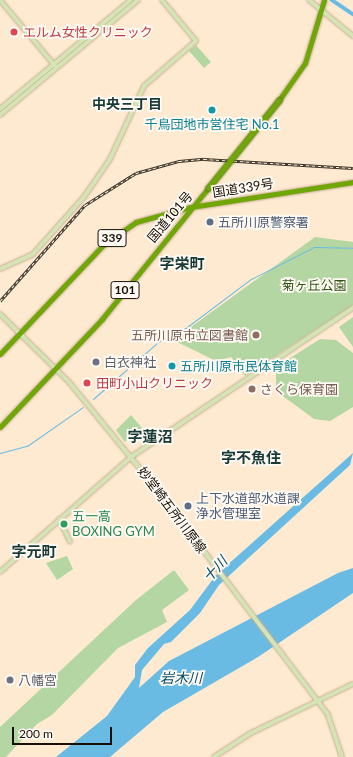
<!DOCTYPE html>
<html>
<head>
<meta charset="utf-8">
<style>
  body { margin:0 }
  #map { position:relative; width:353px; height:757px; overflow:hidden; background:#feead1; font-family:Lato,"Noto Sans JP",sans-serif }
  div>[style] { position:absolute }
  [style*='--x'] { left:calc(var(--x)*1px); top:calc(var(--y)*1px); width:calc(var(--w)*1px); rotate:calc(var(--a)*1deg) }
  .green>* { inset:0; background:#b4d6a2 }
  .water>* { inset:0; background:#6abbe4 }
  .stream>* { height:1px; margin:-0.5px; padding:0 0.5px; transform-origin:0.5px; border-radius:0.5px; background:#6abbe4 }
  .canal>* { height:3.5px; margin:-1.75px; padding:0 1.75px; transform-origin:1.75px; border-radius:1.75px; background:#6abbe4 }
  .roads { filter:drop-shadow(0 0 1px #c8af92) drop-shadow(0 0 1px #c8af92) }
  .secondary>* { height:4px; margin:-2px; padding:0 2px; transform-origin:2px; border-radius:2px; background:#d4e4b5 }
  .highway>* { height:5px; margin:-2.5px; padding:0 2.5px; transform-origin:2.5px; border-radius:2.5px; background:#71a608 }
  .rail>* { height:2.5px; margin-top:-1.25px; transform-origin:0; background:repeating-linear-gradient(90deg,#fffaf4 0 3px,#3d3327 0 6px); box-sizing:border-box; border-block:1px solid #3d3327 }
  .bridges { filter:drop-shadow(0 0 1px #527107) drop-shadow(0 0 1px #527107) }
  .highway-bridge>* { height:5px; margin:-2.5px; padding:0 2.5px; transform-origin:2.5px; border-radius:2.5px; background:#71a608 }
  .dots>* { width:11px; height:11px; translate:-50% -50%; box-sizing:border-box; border:2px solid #fffaf4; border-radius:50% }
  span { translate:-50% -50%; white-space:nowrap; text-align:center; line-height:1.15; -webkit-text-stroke:3.5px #fffaf4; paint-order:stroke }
  .shield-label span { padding:1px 3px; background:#fffaf4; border:1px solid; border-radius:3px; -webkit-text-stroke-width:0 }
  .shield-label { font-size:12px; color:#170f05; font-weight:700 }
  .health-label { font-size:13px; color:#be3a42 }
  .left { translate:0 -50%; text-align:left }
  .culture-label { font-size:13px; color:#0d838f }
  .street-label { font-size:13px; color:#170f05 }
  .service-label { font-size:13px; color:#4e5e75 }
  .park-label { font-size:13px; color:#2e5412 }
  .education-label { font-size:13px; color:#785e54 }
  .right { translate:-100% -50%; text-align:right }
  .worship-label { font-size:13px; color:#5b616d }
  .leisure-label { font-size:13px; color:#27864d }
  .neighbourhood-label { font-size:14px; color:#183a36; font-weight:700 }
  .water-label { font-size:14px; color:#024a66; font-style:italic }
  .quarter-label { font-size:15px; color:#183a36; font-weight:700 }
  .scale { position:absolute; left:12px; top:727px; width:100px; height:18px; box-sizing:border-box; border:2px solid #170f05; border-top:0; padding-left:5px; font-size:12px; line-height:14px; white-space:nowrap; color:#170f05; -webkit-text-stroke:3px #fffaf4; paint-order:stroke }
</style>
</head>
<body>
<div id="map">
  <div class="green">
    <div style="clip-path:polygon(196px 45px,211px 62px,204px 68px,189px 51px)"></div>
    <div style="clip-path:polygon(315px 237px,353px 242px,353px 305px,245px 376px,231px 357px,216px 361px,173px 340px)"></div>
    <div style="clip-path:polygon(353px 317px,353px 347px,339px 327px)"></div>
    <div style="clip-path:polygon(320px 339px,336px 340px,353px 353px,353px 407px,330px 421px,314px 419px,276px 391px,276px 367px)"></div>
    <div style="clip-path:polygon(131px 415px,142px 428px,125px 442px,116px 430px)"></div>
    <div style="clip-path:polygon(67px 556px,73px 569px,57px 580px,46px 563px)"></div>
    <div style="clip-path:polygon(174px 570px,189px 590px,162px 610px,167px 622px,118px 648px,52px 715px,37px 724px,6px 757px,0 757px,0 727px,136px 600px)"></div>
  </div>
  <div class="water">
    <div style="clip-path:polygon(353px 453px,350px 465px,219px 585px,200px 613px,171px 642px,164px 644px,142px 670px,139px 688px,169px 661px,338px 573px,353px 568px,353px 593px,258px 657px,163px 712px,110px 757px,56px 757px,107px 716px,135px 677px,135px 665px,148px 648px,190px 610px,216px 575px)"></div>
  </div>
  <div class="stream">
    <div style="--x:93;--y:399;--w:86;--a:-41.2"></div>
    <div style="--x:158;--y:342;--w:33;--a:-27"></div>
    <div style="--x:187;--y:327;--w:80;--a:-36.9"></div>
    <div style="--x:251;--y:279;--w:71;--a:-26.9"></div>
    <div style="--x:314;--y:247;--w:39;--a:1"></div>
    <div style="--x:0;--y:453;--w:28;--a:-15"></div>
    <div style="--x:27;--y:446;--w:68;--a:-34.9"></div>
  </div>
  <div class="canal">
    <div style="--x:332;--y:0;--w:25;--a:34"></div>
  </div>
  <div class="roads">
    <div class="secondary">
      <div style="--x:0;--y:0;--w:86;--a:50.2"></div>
      <div style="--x:309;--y:0;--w:57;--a:39.3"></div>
      <div style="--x:0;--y:109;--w:170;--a:-39.8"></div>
      <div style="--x:0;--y:115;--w:180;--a:-39.8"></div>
      <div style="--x:0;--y:269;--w:36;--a:-24"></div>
      <div style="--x:33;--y:254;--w:76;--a:-48.2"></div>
      <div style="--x:84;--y:197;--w:46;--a:-55.6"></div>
      <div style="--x:110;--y:159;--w:81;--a:-65"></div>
      <div style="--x:144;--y:86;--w:69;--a:-40.9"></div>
      <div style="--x:196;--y:41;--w:53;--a:-129.7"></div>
      <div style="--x:0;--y:314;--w:97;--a:44.6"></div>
      <div style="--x:69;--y:382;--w:142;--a:50.7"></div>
      <div style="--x:159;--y:492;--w:280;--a:52.8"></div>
      <div style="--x:328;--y:715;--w:44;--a:71.6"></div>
      <div style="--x:59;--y:519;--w:25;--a:64"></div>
      <div style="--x:0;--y:572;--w:174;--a:-41.3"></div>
      <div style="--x:131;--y:457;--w:267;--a:-33.9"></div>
      <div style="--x:214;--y:757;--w:44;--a:-33"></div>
      <div style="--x:251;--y:733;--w:113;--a:-25.7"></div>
    </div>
    <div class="highway">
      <div style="--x:279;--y:100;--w:45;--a:-54.9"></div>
      <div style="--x:305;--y:63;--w:66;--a:-73.2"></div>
      <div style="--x:0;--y:354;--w:150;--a:-46.6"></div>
      <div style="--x:103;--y:245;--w:40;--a:-34.9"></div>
      <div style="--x:136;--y:222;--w:57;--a:-15.3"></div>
      <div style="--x:191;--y:207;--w:164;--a:-8.8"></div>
      <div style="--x:0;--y:427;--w:149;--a:-46.6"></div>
      <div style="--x:102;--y:319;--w:169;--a:-51"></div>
    </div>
  </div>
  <div class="rail">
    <div style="--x:0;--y:301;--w:128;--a:-48.5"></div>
    <div style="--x:85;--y:205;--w:60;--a:-32.1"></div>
    <div style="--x:136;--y:173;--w:45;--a:-15.6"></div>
    <div style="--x:179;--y:161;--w:25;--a:-5"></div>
    <div style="--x:204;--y:159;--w:149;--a:3.5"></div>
  </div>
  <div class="bridges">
    <div class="highway-bridge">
      <div style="--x:208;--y:188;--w:113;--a:-51.1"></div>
    </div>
  </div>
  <div class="dots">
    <div style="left:14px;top:32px;background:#e0444e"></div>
    <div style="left:212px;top:110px;background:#0f9aa8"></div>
    <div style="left:210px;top:222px;background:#5c6f8a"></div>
    <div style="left:256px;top:335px;background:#8d6e63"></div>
    <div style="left:96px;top:362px;background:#6b7280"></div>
    <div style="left:172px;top:366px;background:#0f9aa8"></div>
    <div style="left:87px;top:383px;background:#e0444e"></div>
    <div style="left:252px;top:389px;background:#8d6e63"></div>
    <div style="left:188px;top:506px;background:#5c6f8a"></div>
    <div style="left:64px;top:524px;background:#2e9e5b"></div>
    <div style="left:10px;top:680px;background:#6b7280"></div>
  </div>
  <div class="shield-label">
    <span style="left:112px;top:238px">339</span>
    <span style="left:125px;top:290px">101</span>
  </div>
  <div class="health-label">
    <span class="left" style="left:23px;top:32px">エルム女性クリニック</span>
    <span class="left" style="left:96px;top:383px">田町小山クリニック</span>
  </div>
  <div class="culture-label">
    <span style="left:212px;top:124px">千鳥団地市営住宅 No.1</span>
    <span class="left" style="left:180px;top:366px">五所川原市民体育館</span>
  </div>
  <div class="street-label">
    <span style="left:243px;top:188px;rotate:-9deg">国道339号</span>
    <span style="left:170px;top:217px;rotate:-50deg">国道101号</span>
    <span style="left:172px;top:510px;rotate:53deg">妙堂崎五所川原線</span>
  </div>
  <div class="service-label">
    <span class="left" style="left:218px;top:222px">五所川原警察署</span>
    <span class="left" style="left:196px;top:506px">上下水道部水道課<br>浄水管理室</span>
  </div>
  <div class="park-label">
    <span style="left:314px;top:285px">菊ヶ丘公園</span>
  </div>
  <div class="education-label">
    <span class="right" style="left:248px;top:335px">五所川原市立図書館</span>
    <span class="left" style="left:260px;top:389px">さくら保育園</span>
  </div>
  <div class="worship-label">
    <span class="left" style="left:104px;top:362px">白衣神社</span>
    <span class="left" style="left:18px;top:680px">八幡宮</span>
  </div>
  <div class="leisure-label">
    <span class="left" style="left:72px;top:524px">五一高<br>BOXING GYM</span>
  </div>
  <div class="neighbourhood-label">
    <span style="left:127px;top:104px">中央三丁目</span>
  </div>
  <div class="water-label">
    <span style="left:215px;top:569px;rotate:-48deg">十川</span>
    <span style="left:181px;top:678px">岩木川</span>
  </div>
  <div class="quarter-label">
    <span style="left:182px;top:264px">字栄町</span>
    <span style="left:150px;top:437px">字蓮沼</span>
    <span style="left:251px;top:458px">字不魚住</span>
    <span style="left:34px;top:552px">字元町</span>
  </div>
  <div class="scale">200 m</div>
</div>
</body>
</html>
